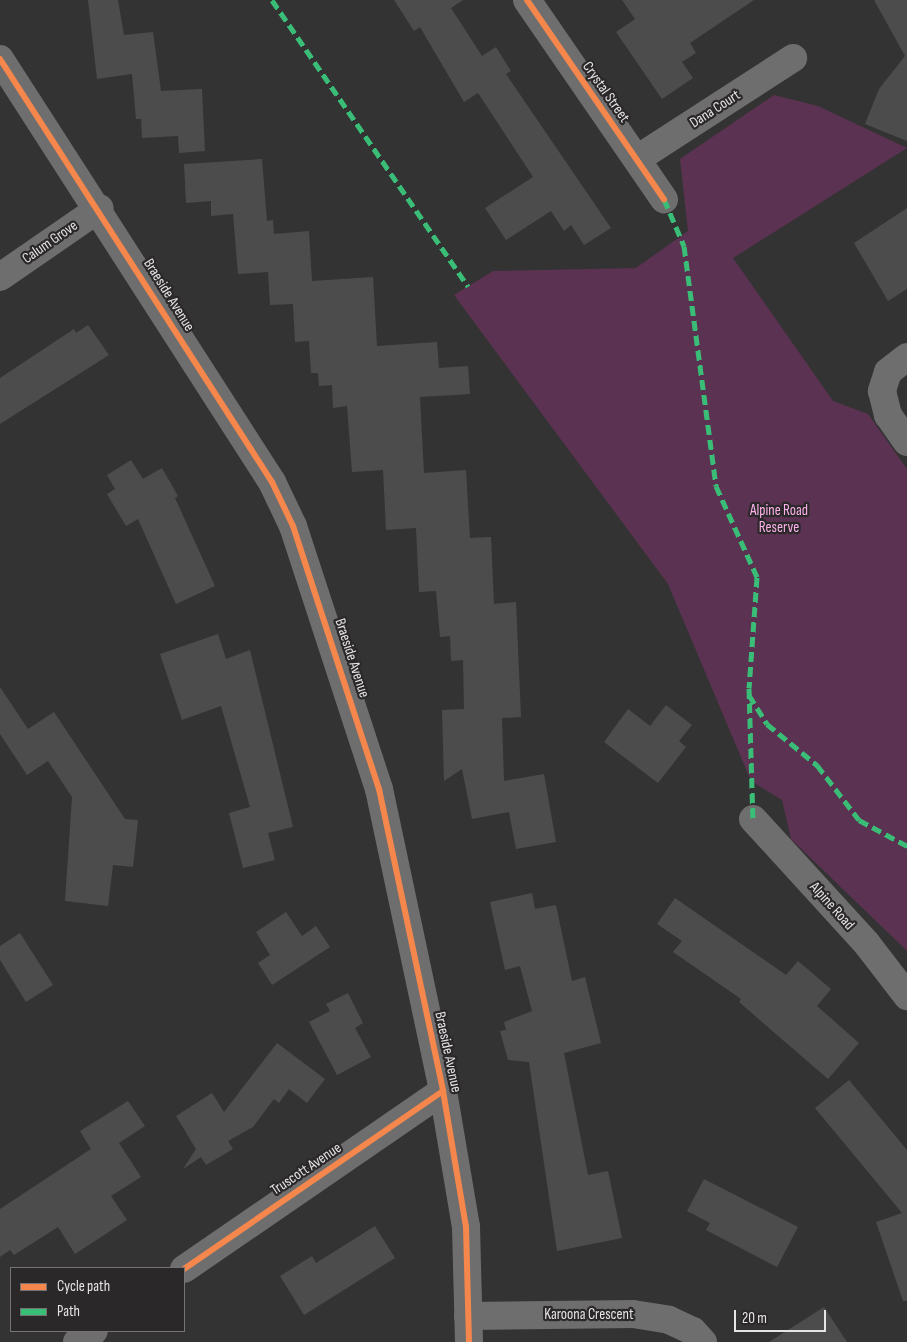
<!DOCTYPE html>
<html>
<head>
<meta charset="utf-8">
<style>
  body { margin:0 }
  #map { position:relative; width:907px; height:1342px; overflow:hidden; background:#343334; font-family:"Sofia Sans Condensed",sans-serif }
  div>[style] { position:absolute }
  [style*='--x'] { left:calc(var(--x)*1px); top:calc(var(--y)*1px); width:calc(var(--w)*1px); rotate:calc(var(--a)*1deg) }
  .green>* { inset:0; background:#5b3251 }
  .building>* { inset:0; background:#4d4c4d }
  .minor>* { height:28px; margin:-14px; padding:0 14px; transform-origin:14px; border-radius:14px; background:#6f6e6f }
  .quiet>* { height:5px; margin-top:-2.5px; transform-origin:0; background:repeating-linear-gradient(90deg,#3abd76 0 10px,transparent 0 15px) }
  .cycleway>* { height:6px; margin:-3px; padding:0 3px; transform-origin:3px; border-radius:3px; background:#f5874c }
  span { translate:-50% -50%; white-space:nowrap; text-align:center; line-height:1.15; -webkit-text-stroke:4.5px #2b282a; paint-order:stroke }
  .street-label { font-size:15px; color:#e6e4e6 }
  .park-label { font-size:15px; color:#feb1ea }
  .legend { position:absolute; left:10px; top:1267px; width:175px; height:65px; box-sizing:border-box; background:#2b282a; border:1px solid #767375; margin:0; padding:6px 9px; list-style:none; font-size:15px; color:#e6e4e6 }
  .legend li { display:flex; align-items:center; gap:10px; height:25px }
  .legend b { width:25px; border:1px solid #767375 }
  .scale { position:absolute; left:734px; top:1310px; width:92px; height:22px; box-sizing:border-box; border:2px solid #e6e4e6; border-top:0; padding-left:6px; font-size:15px; line-height:18px; white-space:nowrap; color:#e6e4e6; -webkit-text-stroke:4px #2b282a; paint-order:stroke }
</style>
</head>
<body>
<div id="map">
  <div class="green">
    <div style="clip-path:polygon(774px 95px,818px 106px,907px 148px,733px 258px,833px 401px,868px 414px,907px 469px,907px 951px,791px 839px,782px 800px,751px 781px,668px 584px,454px 295px,493px 271px,636px 268px,688px 231px,680px 159px)"></div>
  </div>
  <div class="building">
    <div style="clip-path:polygon(88px 0,118px 0,124px 35px,153px 32px,161px 91px,202px 89px,205px 151px,179px 153px,178px 136px,142px 138px,141px 119px,136px 119px,132px 74px,97px 79px)"></div>
    <div style="clip-path:polygon(394px 0,463px 0,451px 8px,482px 56px,496px 47px,511px 71px,506px 74px,611px 228px,584px 245px,571px 225px,564px 231px,551px 211px,506px 240px,485px 208px,533px 177px,478px 93px,464px 102px,420px 27px,414px 31px)"></div>
    <div style="clip-path:polygon(622px 0,754px 0,690px 43px,696px 53px,682px 62px,693px 78px,662px 99px,616px 32px,635px 19px)"></div>
    <div style="clip-path:polygon(874px 0,907px 0,907px 141px,865px 124px,879px 89px,905px 56px)"></div>
    <div style="clip-path:polygon(262px 159px,267px 221px,273px 220px,274px 234px,309px 231px,312px 281px,373px 277px,377px 346px,437px 342px,439px 368px,468px 366px,470px 394px,420px 397px,424px 473px,466px 470px,470px 538px,491px 537px,494px 604px,516px 602px,521px 717px,502px 718px,504px 781px,544px 774px,556px 842px,516px 849px,509px 812px,472px 819px,462px 769px,444px 781px,442px 710px,464px 709px,463px 660px,451px 661px,450px 636px,440px 637px,436px 591px,419px 592px,416px 528px,386px 530px,383px 470px,352px 472px,347px 406px,333px 408px,332px 385px,319px 386px,318px 373px,311px 373px,309px 341px,295px 342px,293px 304px,270px 305px,268px 272px,238px 274px,233px 214px,211px 216px,211px 201px,186px 203px,184px 164px)"></div>
    <div style="clip-path:polygon(907px 208px,907px 289px,888px 301px,854px 243px)"></div>
    <div style="clip-path:polygon(88px 325px,109px 355px,0 424px,0 378px,74px 329px,76px 333px)"></div>
    <div style="clip-path:polygon(131px 460px,143px 479px,162px 468px,178px 496px,175px 498px,215px 586px,176px 604px,138px 519px,126px 526px,107px 494px,115px 489px,107px 475px)"></div>
    <div style="clip-path:polygon(218px 634px,226px 659px,250px 650px,293px 827px,268px 833px,275px 860px,243px 868px,229px 813px,250px 807px,221px 706px,182px 720px,160px 654px)"></div>
    <div style="clip-path:polygon(0 687px,28px 729px,54px 712px,125px 819px,138px 820px,133px 867px,113px 865px,108px 906px,65px 901px,72px 797px,48px 761px,27px 775px,0 734px)"></div>
    <div style="clip-path:polygon(666px 705px,692px 725px,679px 741px,686px 747px,658px 783px,604px 742px,628px 709px,650px 726px)"></div>
    <div style="clip-path:polygon(532px 893px,535px 909px,556px 905px,572px 981px,585px 977px,601px 1043px,564px 1053px,588px 1175px,608px 1171px,622px 1238px,557px 1251px,529px 1062px,508px 1060px,500px 1031px,506px 1030px,504px 1022px,532px 1011px,520px 966px,505px 970px,490px 902px)"></div>
    <div style="clip-path:polygon(675px 898px,786px 975px,798px 961px,831px 989px,817px 1006px,859px 1043px,828px 1079px,739px 1002px,741px 999px,673px 952px,682px 941px,657px 924px)"></div>
    <div style="clip-path:polygon(286px 912px,302px 936px,316px 926px,330px 947px,272px 985px,258px 963px,270px 955px,256px 932px)"></div>
    <div style="clip-path:polygon(20px 933px,53px 985px,26px 1002px,0 960px,0 946px)"></div>
    <div style="clip-path:polygon(348px 993px,363px 1023px,355px 1028px,371px 1057px,337px 1075px,309px 1022px,330px 1011px,326px 1004px)"></div>
    <div style="clip-path:polygon(277px 1043px,325px 1079px,307px 1103px,289px 1089px,279px 1103px,274px 1099px,253px 1127px,228px 1141px,233px 1149px,206px 1165px,201px 1157px,183px 1169px,196px 1149px,176px 1116px,212px 1093px,224px 1112px)"></div>
    <div style="clip-path:polygon(849px 1080px,907px 1150px,907px 1301px,903px 1301px,876px 1222px,902px 1213px,815px 1108px)"></div>
    <div style="clip-path:polygon(128px 1101px,145px 1126px,119px 1143px,141px 1177px,111px 1196px,127px 1220px,75px 1254px,58px 1227px,14px 1255px,10px 1250px,0 1257px,0 1209px,91px 1149px,80px 1131px)"></div>
    <div style="clip-path:polygon(704px 1179px,798px 1227px,777px 1267px,706px 1230px,710px 1223px,687px 1211px)"></div>
    <div style="clip-path:polygon(375px 1226px,395px 1258px,304px 1315px,280px 1276px,312px 1256px,316px 1263px)"></div>
    <div style="clip-path:polygon(824px 1307px,847px 1342px,769px 1342px)"></div>
  </div>
  <div class="minor">
    <div style="--x:527;--y:0;--w:242;--a:55.5"></div>
    <div style="--x:0;--y:59;--w:503;--a:57.26"></div>
    <div style="--x:272;--y:482;--w:49;--a:64.5"></div>
    <div style="--x:293;--y:526;--w:277;--a:71.9"></div>
    <div style="--x:379;--y:789;--w:309;--a:78"></div>
    <div style="--x:443;--y:1091;--w:138;--a:80.4"></div>
    <div style="--x:466;--y:1227;--w:115;--a:88.5"></div>
    <div style="--x:637;--y:159;--w:186;--a:-32.9"></div>
    <div style="--x:0;--y:277;--w:121;--a:-34.6"></div>
    <div style="--x:907;--y:357;--w:24;--a:142"></div>
    <div style="--x:888;--y:372;--w:20;--a:108"></div>
    <div style="--x:882;--y:391;--w:25;--a:76"></div>
    <div style="--x:888;--y:415;--w:33;--a:55"></div>
    <div style="--x:753;--y:819;--w:169;--a:47.6"></div>
    <div style="--x:867;--y:944;--w:66;--a:52.4"></div>
    <div style="--x:184;--y:1269;--w:314;--a:-34.5"></div>
    <div style="--x:468;--y:1316;--w:165;--a:-0.7"></div>
    <div style="--x:633;--y:1314;--w:36;--a:9"></div>
    <div style="--x:669;--y:1320;--w:26;--a:25"></div>
    <div style="--x:693;--y:1331;--w:15;--a:48"></div>
    <div style="--x:77;--y:1342;--w:20;--a:-33"></div>
  </div>
  <div class="quiet">
    <div style="--x:272;--y:0;--w:347;--a:55.6"></div>
    <div style="--x:664;--y:199;--w:51;--a:66.9"></div>
    <div style="--x:684;--y:246;--w:242;--a:82.4"></div>
    <div style="--x:716;--y:486;--w:100;--a:65.7"></div>
    <div style="--x:757;--y:577;--w:111;--a:94.1"></div>
    <div style="--x:749;--y:688;--w:131;--a:88.3"></div>
    <div style="--x:749;--y:695;--w:34;--a:58"></div>
    <div style="--x:767;--y:724;--w:65;--a:39.4"></div>
    <div style="--x:817;--y:765;--w:69;--a:52.6"></div>
    <div style="--x:859;--y:820;--w:55;--a:28.4"></div>
  </div>
  <div class="cycleway">
    <div style="--x:527;--y:0;--w:242;--a:55.5"></div>
    <div style="--x:0;--y:59;--w:503;--a:57.26"></div>
    <div style="--x:272;--y:482;--w:49;--a:64.5"></div>
    <div style="--x:293;--y:526;--w:277;--a:71.9"></div>
    <div style="--x:379;--y:789;--w:309;--a:78"></div>
    <div style="--x:443;--y:1091;--w:138;--a:80.4"></div>
    <div style="--x:466;--y:1227;--w:115;--a:88.5"></div>
    <div style="--x:184;--y:1269;--w:314;--a:-34.5"></div>
  </div>
  <div class="street-label">
    <span style="left:606px;top:92px;rotate:55deg">Crystal Street</span>
    <span style="left:715px;top:109px;rotate:-33deg">Dana Court</span>
    <span style="left:50px;top:242px;rotate:-35deg">Calum Grove</span>
    <span style="left:169px;top:295px;rotate:58deg">Braeside Avenue</span>
    <span style="left:352px;top:658px;rotate:72deg">Braeside Avenue</span>
    <span style="left:832px;top:906px;rotate:48deg">Alpine Road</span>
    <span style="left:448px;top:1052px;rotate:78deg">Braeside Avenue</span>
    <span style="left:306px;top:1169px;rotate:-34deg">Truscott Avenue</span>
    <span style="left:589px;top:1315px">Karoona Crescent</span>
  </div>
  <div class="park-label">
    <span style="left:779px;top:519px">Alpine Road<br>Reserve</span>
  </div>
  <ul class="legend">
  <li><b style="height:6px;background:#f5874c"></b>Cycle path</li>
  <li><b style="height:6px;background:#3abd76"></b>Path</li>
  </ul>
  <div class="scale">20 m</div>
</div>
</body>
</html>
